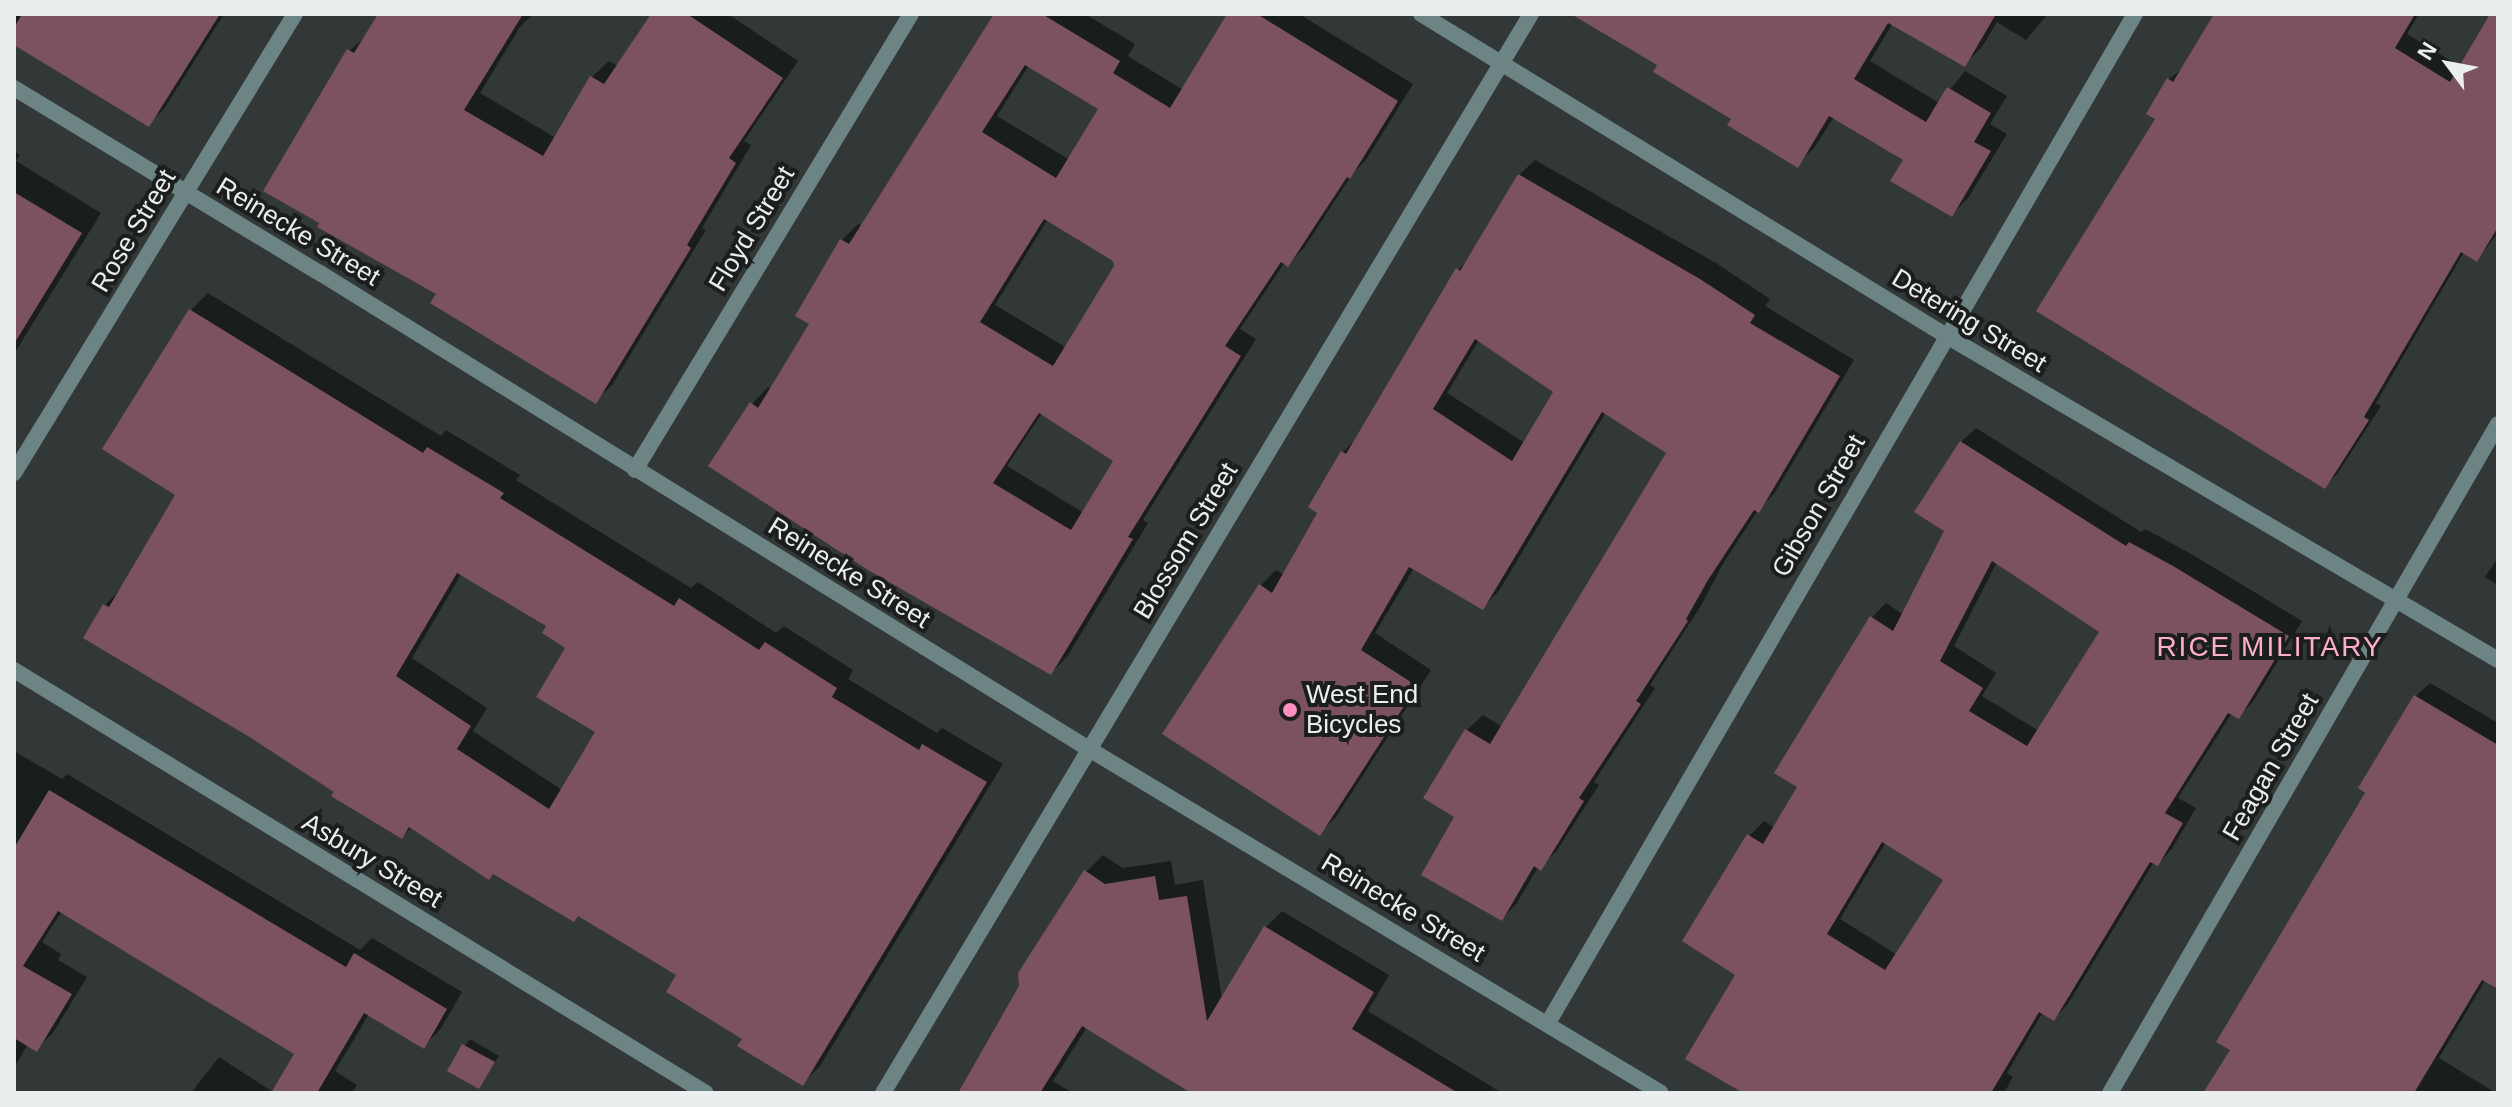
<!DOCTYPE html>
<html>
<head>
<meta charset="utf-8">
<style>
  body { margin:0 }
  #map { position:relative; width:2512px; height:1107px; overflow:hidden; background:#323737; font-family:Helvetica,sans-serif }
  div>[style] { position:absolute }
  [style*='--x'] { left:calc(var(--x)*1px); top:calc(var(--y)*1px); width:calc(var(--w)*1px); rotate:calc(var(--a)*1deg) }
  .shadow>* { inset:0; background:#0007 }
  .building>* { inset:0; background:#7c5262 }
  .minor>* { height:16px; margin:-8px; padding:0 8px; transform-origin:8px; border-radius:8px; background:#6c8484 }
  .tertiary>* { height:16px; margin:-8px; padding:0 8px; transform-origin:8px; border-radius:8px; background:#6c8484 }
  .dots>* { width:22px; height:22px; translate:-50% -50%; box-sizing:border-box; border:4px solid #1c1e1e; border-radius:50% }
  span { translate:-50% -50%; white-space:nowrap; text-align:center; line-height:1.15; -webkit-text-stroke:8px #1c1e1e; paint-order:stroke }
  .street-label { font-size:26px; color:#eaeeee }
  .poi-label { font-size:26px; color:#eaeeee }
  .left { translate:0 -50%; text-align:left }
  .neighbourhood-label { font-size:28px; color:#fdaecd; letter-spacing:2px }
  .frame { position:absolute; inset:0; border:16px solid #eaeeee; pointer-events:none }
  .north { position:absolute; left:2408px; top:24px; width:80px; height:80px; -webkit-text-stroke:6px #1c1e1e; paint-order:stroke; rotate:302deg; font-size:22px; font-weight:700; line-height:32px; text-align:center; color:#eaeeee }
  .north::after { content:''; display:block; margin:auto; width:28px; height:36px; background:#eaeeee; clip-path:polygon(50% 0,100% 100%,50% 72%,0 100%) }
</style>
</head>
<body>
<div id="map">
  <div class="shadow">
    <div style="clip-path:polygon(14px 14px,224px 14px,164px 109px,148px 124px,14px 43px)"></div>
    <div style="clip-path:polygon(381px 14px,533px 14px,520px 27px,480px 93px,556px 138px,592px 77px,609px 61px,618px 66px,654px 14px,728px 14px,798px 61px,744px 141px,751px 145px,702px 228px,706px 230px,612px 385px,595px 401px,438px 294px,349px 51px,368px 35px)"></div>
    <div style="clip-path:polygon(evenodd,996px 14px,1085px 14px,1135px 44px,1128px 56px,1183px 90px,1229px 14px,1299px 14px,1413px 84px,1366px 160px,1353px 173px,1304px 248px,1288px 264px,1285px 262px,1240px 329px,1256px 339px,1143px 520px,1148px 523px,1067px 657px,1051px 673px,752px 404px,768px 387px,771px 390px,812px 323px,798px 315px,842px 240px,858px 224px,862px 226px,996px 14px,1029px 65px,1101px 109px,1070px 160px,997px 116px,1029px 65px,996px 14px,1048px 219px,1115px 260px,1117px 267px,1067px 348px,995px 305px,1048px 219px,996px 14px,1042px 413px,1116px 460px,1084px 513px,1007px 466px,1042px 413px)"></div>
    <div style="clip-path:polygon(1608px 14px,2048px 14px,2026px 40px,1997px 22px,1982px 47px,1965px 64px,1893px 23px,1870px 61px,1939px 103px,1965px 71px,2007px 96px,1990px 124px,2007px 134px,1968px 198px,1951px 215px,1906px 159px,1834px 117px,1814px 148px,1797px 165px,1660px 64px)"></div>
    <div style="clip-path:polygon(2225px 14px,2419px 14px,2407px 34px,2461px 67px,2492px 14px,2498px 14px,2498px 233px,2477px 260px,2464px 252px,2376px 403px,2381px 406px,2338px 473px,2325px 486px,2157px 118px,2149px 113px,2169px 79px,2185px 67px)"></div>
    <div style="clip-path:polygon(14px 151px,20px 155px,16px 161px,101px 213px,14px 354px)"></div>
    <div style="clip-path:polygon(evenodd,1535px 160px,1716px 263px,1770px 299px,1765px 306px,1854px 360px,1774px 494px,1758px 510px,1724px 562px,1702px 604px,1650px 685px,1655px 688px,1594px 782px,1599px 785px,1556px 852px,1538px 867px,1517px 903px,1502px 919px,1457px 817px,1467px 730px,1483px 715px,1502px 727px,1668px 452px,1606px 412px,1499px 591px,1483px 607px,1414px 568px,1375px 633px,1431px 670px,1336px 817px,1320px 833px,1260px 586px,1276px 570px,1284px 575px,1320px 512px,1343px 452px,1359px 436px,1458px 270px,1471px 256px,1519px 175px,1535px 160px,1479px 340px,1556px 391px,1525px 443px,1447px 393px,1479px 340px)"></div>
    <div style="clip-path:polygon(evenodd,208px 293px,441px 436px,446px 430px,520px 475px,516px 480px,691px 588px,698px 582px,776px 633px,784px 626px,853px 670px,848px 679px,937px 733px,942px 728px,1003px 764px,820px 1066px,802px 1084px,744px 1038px,679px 975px,579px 915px,412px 827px,402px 837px,337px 791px,86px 637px,105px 605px,123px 587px,178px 494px,190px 311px,208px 293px,462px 573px,549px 625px,568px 647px,597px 731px,562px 790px,473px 731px,487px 708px,412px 658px,462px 573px)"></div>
    <div style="clip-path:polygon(evenodd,1976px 428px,2141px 532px,2145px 529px,2188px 552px,2302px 621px,2253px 702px,2238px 716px,2232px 713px,2178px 798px,2196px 808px,2172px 849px,2158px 864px,2154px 862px,2068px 1004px,2053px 1019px,2043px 1012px,2007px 1073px,2013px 1077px,2004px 1093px,1747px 1093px,1738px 974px,1749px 836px,1764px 821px,1775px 828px,1799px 786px,1871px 618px,1886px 603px,1904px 615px,1947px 530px,1961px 442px,1976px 428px,1997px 562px,2102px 632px,2039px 731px,1982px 696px,1996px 673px,1954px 646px,1997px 562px,1976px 428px,1886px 842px,1945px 879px,1897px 955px,1840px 919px,1886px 842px)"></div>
    <div style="clip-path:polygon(2498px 558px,2498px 585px,2485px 577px)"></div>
    <div style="clip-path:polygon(2430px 683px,2498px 723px,2498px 987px,2486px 979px,2439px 1058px,2496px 1093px,2205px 1093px,2232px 1049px,2416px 696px)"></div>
    <div style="clip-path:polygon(14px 751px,62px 779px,67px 774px,360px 950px,372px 938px,462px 992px,440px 1030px,423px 1046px,369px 1014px,335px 1071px,357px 1085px,352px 1093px,191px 1093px,219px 1057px,273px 1092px,297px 1053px,62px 911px,42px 942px,61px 954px,58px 960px,87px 977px,53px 1033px,36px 1049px,28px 1044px,14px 1068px)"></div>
    <div style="clip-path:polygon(1103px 855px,1123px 868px,1171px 861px,1175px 885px,1203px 880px,1222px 999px,1265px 928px,1282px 911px,1389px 975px,1368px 1011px,1502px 1093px,1196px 1093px,1087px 1027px,1053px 1081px,1073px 1093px,960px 1093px,1086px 872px)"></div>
    <div style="clip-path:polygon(470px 1039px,499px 1056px,479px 1087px,449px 1070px)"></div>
  </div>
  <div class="building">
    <div style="clip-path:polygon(22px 14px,220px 14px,149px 127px,14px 45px,14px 28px)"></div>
    <div style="clip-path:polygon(378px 14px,523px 14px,464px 110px,543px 156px,590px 76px,604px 84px,651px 14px,687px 14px,783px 78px,729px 158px,736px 163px,687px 245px,691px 248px,596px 404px,430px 303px,436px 294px,317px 227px,319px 223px,263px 191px,347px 49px,354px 53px)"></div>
    <div style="clip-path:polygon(evenodd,994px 14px,1042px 14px,1120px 61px,1113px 73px,1170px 108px,1227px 14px,1257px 14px,1398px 101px,1350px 179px,1347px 177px,1288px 267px,1281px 262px,1225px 346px,1241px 356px,1128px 537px,1133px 539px,1051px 675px,868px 570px,708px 466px,750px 402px,758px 408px,809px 324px,795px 316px,840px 239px,849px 244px,994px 14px,1025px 65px,1098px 109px,1056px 178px,982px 132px,1025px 65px,994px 14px,1044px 219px,1113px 261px,1114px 266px,1053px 366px,980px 322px,1044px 219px,994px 14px,1039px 413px,1113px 461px,1071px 530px,993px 483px,1039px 413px)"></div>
    <div style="clip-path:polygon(1571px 14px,1996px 14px,1965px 67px,1888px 23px,1854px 79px,1926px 122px,1947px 87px,1991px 113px,1974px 142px,1991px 151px,1952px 217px,1890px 181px,1903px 160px,1829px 116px,1798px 168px,1727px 125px,1731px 119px,1653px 72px,1657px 65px)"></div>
    <div style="clip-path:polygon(2214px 14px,2415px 14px,2395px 48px,2450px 82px,2490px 14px,2498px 14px,2498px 227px,2477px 262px,2461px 252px,2364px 417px,2369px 420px,2325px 489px,2036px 311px,2155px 119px,2146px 114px,2167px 78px,2173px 82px)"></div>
    <div style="clip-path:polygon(evenodd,1518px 174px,1700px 279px,1755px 315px,1750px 323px,1840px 376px,1759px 513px,1754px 510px,1708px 580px,1686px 619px,1688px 621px,1636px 701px,1641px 704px,1579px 798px,1584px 801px,1541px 871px,1534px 866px,1502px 921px,1421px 875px,1454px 817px,1423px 798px,1465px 729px,1490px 744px,1666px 453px,1602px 412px,1483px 610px,1409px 567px,1361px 650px,1417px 686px,1320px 836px,1162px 734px,1259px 584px,1272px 593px,1317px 513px,1308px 507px,1341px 451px,1346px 454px,1456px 268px,1460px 271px,1518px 174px,1475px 339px,1553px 392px,1512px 461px,1433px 409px,1475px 339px)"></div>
    <div style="clip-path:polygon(14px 192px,82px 233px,14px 344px)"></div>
    <div style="clip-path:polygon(evenodd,189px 309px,423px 453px,427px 447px,504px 493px,500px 498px,674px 606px,679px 598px,759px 650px,765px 642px,837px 688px,832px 697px,919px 750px,922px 744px,987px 782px,803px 1086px,737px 1046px,742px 1039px,666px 992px,676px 975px,578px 916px,574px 922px,493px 874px,489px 880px,409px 827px,402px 839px,331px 796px,334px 792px,251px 738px,83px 638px,103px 604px,109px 607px,175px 495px,102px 449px,189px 309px,457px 573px,546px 626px,542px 633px,565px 648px,536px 697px,595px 732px,549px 809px,457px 749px,471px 726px,396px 676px,457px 573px)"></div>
    <div style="clip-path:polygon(evenodd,1960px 441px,2126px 546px,2129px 542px,2173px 566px,2289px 636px,2239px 719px,2228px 713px,2165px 813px,2183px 823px,2158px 866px,2150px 862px,2054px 1021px,2039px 1012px,1991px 1093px,1743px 1093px,1685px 1059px,1735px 975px,1682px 941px,1747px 834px,1763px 844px,1797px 787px,1774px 773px,1870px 616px,1893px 631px,1944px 531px,1914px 512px,1960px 441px,1992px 561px,2099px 632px,2027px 746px,1969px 711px,1983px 688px,1940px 661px,1992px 561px,1960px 441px,1882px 842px,1943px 880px,1885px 970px,1827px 934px,1882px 842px)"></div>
    <div style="clip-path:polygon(2414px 695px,2498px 745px,2498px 989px,2482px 980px,2414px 1093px,2203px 1093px,2230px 1050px,2216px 1042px,2365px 793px,2358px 788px)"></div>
    <div style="clip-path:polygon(49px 790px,346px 967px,354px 953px,447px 1009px,424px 1049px,364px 1013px,317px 1093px,271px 1093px,294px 1054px,58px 911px,23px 966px,72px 994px,37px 1052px,14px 1038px,14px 848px)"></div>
    <div style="clip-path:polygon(1084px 870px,1105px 884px,1155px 876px,1159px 900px,1187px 896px,1207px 1021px,1264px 926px,1374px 992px,1352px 1029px,1458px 1093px,1191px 1093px,1082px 1026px,1040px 1093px,958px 1093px,1019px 986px,1018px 973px)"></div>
    <div style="clip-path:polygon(462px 1044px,495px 1062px,479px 1089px,447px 1071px)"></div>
  </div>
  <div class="minor">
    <div style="--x:14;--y:88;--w:358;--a:31.2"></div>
    <div style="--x:320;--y:273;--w:904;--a:31.76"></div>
    <div style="--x:1089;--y:749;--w:667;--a:31.02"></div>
    <div style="--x:635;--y:470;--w:533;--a:-58.82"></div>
    <div style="--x:14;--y:473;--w:538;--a:-58.53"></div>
    <div style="--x:14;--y:670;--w:811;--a:31.44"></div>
    <div style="--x:1548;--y:1023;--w:1167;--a:-59.81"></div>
    <div style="--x:883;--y:1093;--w:1259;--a:-59.01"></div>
  </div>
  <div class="tertiary">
    <div style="--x:1421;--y:14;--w:615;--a:31.49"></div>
    <div style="--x:1945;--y:335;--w:641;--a:30.44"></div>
    <div style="--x:2110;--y:1093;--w:773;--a:-59.89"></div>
  </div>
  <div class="dots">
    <div style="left:1290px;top:710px;background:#fe8ebd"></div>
  </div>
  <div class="street-label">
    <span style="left:752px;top:229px;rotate:-59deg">Floyd Street</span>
    <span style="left:134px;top:231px;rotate:-59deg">Rose Street</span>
    <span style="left:298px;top:232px;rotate:31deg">Reinecke Street</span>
    <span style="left:1969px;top:321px;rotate:31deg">Detering Street</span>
    <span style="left:1819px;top:506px;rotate:-60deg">Gibson Street</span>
    <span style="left:1186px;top:541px;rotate:-59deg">Blossom Street</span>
    <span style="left:849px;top:573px;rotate:32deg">Reinecke Street</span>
    <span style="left:2271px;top:767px;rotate:-60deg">Feagan Street</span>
    <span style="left:372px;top:861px;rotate:31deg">Asbury Street</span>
    <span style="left:1403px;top:908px;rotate:31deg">Reinecke Street</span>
  </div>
  <div class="poi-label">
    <span class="left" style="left:1306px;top:710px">West End<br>Bicycles</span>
  </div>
  <div class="neighbourhood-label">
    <span style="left:2270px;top:647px">RICE MILITARY</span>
  </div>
  <div class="frame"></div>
  <div class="north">N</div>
</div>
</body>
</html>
